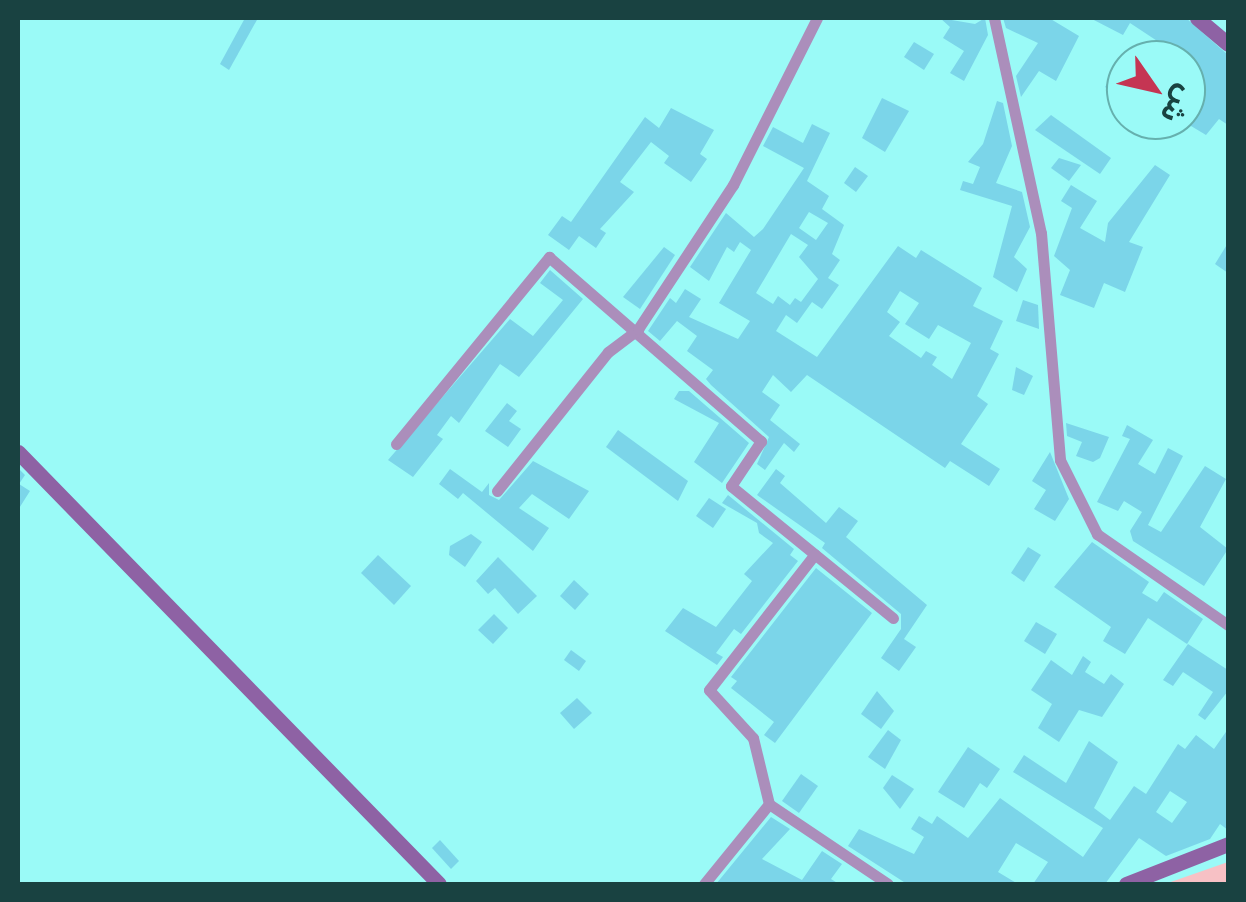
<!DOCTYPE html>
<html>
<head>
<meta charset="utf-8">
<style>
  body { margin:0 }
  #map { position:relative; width:1246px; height:902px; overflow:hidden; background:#9afaf7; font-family:"Noto Sans","Noto Sans Arabic",sans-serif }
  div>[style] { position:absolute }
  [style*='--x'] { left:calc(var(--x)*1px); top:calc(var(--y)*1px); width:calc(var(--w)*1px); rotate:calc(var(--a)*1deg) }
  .green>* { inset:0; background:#f7c1c5 }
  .building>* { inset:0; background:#7bd5e9 }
  .street>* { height:11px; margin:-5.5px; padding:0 5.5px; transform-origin:5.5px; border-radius:5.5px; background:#ab8ebb }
  .secondary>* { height:15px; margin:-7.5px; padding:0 7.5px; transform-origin:7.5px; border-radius:7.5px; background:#8e62a4 }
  span { translate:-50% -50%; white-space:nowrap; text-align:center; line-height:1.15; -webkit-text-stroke:10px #9afaf7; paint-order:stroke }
  .frame { position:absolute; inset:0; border:20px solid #194241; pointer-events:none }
  .north { position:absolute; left:1106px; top:40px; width:100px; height:100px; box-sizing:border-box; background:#9afaf7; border:2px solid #66b0ae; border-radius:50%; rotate:124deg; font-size:28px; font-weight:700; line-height:40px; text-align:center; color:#194241 }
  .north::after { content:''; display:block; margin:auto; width:35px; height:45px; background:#c53553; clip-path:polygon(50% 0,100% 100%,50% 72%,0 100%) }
</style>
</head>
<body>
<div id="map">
  <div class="green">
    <div style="clip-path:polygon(1228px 862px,1228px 884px,1165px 884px)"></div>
  </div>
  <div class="building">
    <div style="clip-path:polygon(245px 18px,258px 18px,229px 70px,220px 64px)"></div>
    <div style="clip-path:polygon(940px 18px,975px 24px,985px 18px,988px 35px,964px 81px,950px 73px,964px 51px,943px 38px,950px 27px)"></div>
    <div style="clip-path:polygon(1003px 18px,1049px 18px,1079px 36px,1056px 81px,1039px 71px,1021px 97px,1016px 76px,1038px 43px,1006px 28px)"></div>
    <div style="clip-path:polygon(1090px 18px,1186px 18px,1228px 55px,1228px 125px,1219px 119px,1206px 135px,1186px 123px,1186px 93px,1196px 77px,1187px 71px,1192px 64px,1130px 23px,1123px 35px)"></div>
    <div style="clip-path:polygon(914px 42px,934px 54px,924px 70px,904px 57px)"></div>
    <div style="clip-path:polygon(1126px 57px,1126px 101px,1105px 87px)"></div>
    <div style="clip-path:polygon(882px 98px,909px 111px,885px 152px,862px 138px)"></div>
    <div style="clip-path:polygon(997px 101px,1003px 103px,1012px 146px,996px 183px,1022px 192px,1030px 227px,1014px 257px,1027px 269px,1017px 292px,993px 277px,1012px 206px,960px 190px,963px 181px,973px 184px,980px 167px,968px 162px,983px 144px)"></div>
    <div style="clip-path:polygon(671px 108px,714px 130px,700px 154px,707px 159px,691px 182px,664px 163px,669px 156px,651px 142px,620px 182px,634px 192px,600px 229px,606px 233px,596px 248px,579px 236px,569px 250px,548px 235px,562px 216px,571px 222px,645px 117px,659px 128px)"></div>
    <div style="clip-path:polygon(1051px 115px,1111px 158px,1100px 174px,1035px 130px)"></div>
    <div style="clip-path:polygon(evenodd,812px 124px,830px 133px,807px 181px,829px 196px,822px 209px,844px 225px,832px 254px,840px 260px,828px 278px,839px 285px,822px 309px,812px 302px,797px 323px,786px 315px,776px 331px,817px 357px,898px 246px,916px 258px,921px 250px,982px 288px,973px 306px,1003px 321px,990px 349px,999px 354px,977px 396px,988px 404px,961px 444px,1000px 469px,989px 486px,950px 461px,945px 468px,807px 375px,791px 392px,773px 375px,762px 392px,780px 405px,770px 420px,800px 444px,794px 452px,784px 443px,765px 470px,757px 464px,769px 437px,711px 385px,706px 379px,713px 370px,687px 351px,697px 336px,677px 321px,660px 341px,648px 331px,670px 298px,676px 303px,685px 289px,701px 299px,689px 317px,738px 339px,750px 321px,719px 303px,751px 250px,740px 242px,734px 252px,727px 247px,709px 281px,690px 267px,726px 213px,754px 237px,763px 229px,804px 168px,763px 146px,773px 127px,803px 143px,812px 124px,809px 212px,828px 223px,816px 240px,799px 228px,809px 212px,812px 124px,791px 234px,808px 245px,799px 257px,818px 279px,801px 302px,795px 298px,790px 305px,778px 296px,773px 304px,756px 293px,791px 234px,812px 124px,900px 291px,919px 303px,905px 324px,929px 339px,938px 325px,971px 343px,952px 379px,932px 365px,937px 357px,926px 351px,921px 358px,889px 336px,900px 322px,887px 312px,900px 291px)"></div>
    <div style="clip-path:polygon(1059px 158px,1081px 165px,1069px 181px,1051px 168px)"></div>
    <div style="clip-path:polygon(1155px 165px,1170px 175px,1129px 242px,1143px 247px,1125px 292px,1104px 283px,1094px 308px,1060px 295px,1070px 270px,1054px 256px,1072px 208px,1061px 201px,1071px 185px,1097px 201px,1080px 228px,1105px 242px,1108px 223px)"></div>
    <div style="clip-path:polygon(855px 167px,868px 176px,856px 192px,844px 183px)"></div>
    <div style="clip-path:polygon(1228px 243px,1228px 273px,1215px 264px)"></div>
    <div style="clip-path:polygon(664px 247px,675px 255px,640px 309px,623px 297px)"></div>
    <div style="clip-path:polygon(550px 270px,583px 299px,519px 377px,500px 364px,459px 423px,451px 416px,437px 435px,443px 439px,413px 477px,388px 460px,510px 319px,533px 336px,563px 300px,540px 283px)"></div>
    <div style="clip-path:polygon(1023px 300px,1038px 305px,1039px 329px,1016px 321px)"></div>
    <div style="clip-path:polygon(1016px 367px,1033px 376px,1024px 395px,1012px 390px)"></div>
    <div style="clip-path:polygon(679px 391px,689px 391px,749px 443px,722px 483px,694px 462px,719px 423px,674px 399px)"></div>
    <div style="clip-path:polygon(507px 403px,517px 411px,509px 421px,521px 429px,508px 447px,485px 431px)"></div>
    <div style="clip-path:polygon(1066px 423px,1109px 437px,1100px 458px,1093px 462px,1076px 456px,1082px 442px,1067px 436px)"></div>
    <div style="clip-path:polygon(1127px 425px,1153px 440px,1138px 464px,1155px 474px,1168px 448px,1183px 456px,1148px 525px,1161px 532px,1205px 466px,1226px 479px,1200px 527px,1228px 549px,1204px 586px,1133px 541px,1130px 531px,1142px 512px,1124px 501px,1118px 511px,1097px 502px,1130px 439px,1122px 436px)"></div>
    <div style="clip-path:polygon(618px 430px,688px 481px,678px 501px,606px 447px)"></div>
    <div style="clip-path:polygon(1050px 452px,1069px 499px,1055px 521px,1034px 509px,1046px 490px,1032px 481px)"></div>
    <div style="clip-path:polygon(533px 461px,589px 491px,569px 519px,532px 494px,519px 508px,549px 528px,533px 551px,463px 493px,458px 499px,439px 484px,450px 469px,482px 492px,489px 483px,489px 495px,499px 500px)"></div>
    <div style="clip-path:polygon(18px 468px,25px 475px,19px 484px,30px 491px,18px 510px)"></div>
    <div style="clip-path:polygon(776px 469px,785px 476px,780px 483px,826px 523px,839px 507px,858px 521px,846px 537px,927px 605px,904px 639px,916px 647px,899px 671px,881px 658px,901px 629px,901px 614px,822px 548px,825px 543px,757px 495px)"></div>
    <div style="clip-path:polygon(728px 495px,794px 549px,790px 555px,798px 561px,741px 634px,734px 629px,716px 653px,723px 657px,717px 665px,665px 631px,683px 608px,716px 627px,752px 581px,744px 574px,773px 543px,759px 533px,757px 523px,722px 503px)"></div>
    <div style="clip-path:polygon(709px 498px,726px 509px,713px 528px,696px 516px)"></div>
    <div style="clip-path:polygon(471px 534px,482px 542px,465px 567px,449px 555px,450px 546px)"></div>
    <div style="clip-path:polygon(1092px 542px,1149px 582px,1142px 593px,1157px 602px,1164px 592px,1203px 619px,1187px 644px,1148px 618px,1125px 654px,1103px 641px,1111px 627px,1054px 587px)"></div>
    <div style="clip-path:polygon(1028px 547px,1041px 555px,1024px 582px,1011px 573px)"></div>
    <div style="clip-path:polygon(378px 555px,411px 586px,394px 605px,361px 573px)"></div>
    <div style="clip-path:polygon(498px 557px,537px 596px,518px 614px,495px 588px,488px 594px,476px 581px)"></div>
    <div style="clip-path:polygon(816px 568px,872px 613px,775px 743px,764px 735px,774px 722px,731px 688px,737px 681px,731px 677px)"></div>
    <div style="clip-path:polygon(574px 580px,589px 594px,575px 610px,560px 596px)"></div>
    <div style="clip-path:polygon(494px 614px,508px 628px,493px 644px,478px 630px)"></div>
    <div style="clip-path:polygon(1036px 622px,1057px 634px,1045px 654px,1024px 641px)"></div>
    <div style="clip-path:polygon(1188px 644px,1228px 670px,1228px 691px,1205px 720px,1198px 715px,1213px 692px,1183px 672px,1173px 686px,1163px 680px)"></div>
    <div style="clip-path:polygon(571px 650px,586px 661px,579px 671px,564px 660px)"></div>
    <div style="clip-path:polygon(1083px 656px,1091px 662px,1085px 672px,1104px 684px,1111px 674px,1124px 684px,1102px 717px,1079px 710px,1059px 742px,1038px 728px,1052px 704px,1031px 690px,1051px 660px,1072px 675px)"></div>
    <div style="clip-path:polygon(877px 691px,894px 711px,881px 729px,861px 714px)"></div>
    <div style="clip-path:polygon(577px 698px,592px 713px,574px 729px,560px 713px)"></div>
    <div style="clip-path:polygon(evenodd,1228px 729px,1228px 830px,1220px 824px,1210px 839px,1166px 856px,1139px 838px,1105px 884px,1033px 884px,1048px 862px,1016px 843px,998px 872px,1018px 884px,907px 884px,848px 846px,859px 829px,914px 854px,924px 837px,911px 829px,919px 816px,932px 824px,937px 816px,968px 838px,1000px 798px,1083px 857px,1103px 828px,1013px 772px,1024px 755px,1066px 783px,1089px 741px,1118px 762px,1094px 808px,1110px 820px,1134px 786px,1146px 794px,1178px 744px,1185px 749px,1196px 735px,1214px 749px,1228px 729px,1170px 791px,1187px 802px,1172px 823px,1156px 812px,1170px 791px)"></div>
    <div style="clip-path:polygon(888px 730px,901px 740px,885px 769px,868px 757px)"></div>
    <div style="clip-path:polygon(968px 747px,1000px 769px,987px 788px,980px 783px,964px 808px,938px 792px)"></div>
    <div style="clip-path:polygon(801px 774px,818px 786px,799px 813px,782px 801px)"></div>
    <div style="clip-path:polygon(892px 775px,914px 789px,900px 809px,883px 788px)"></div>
    <div style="clip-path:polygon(771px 817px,790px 829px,762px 859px,802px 880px,822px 851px,842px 864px,831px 879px,839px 884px,716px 884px)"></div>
    <div style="clip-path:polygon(440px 840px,459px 861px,451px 869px,432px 848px)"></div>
  </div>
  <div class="street">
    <div style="--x:994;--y:18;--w:220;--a:77.7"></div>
    <div style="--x:1041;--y:233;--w:228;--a:85.2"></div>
    <div style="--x:1060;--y:460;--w:83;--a:63.4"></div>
    <div style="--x:1097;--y:534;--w:160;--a:34.8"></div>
    <div style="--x:396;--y:444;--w:242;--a:-50.7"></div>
    <div style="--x:549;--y:257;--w:281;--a:41"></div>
    <div style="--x:761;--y:441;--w:54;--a:123.7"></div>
    <div style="--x:731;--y:486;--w:209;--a:39.2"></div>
    <div style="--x:497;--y:491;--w:178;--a:-51.4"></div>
    <div style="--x:608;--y:352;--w:38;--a:-37"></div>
    <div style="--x:638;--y:329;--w:173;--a:-56.6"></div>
    <div style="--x:733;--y:185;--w:187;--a:-63.3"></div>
    <div style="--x:769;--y:804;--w:143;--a:33.9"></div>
    <div style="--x:704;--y:884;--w:103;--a:-50.9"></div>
    <div style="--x:769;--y:804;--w:68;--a:-103.6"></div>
    <div style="--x:753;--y:738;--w:65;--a:-132.5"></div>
    <div style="--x:709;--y:690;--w:172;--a:-52.1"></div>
  </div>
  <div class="secondary">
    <div style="--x:1197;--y:18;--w:40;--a:40"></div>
    <div style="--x:18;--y:452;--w:603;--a:45.74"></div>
    <div style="--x:1126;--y:884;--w:110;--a:-21.4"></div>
  </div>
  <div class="frame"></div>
  <div class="north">ش</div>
</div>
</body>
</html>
